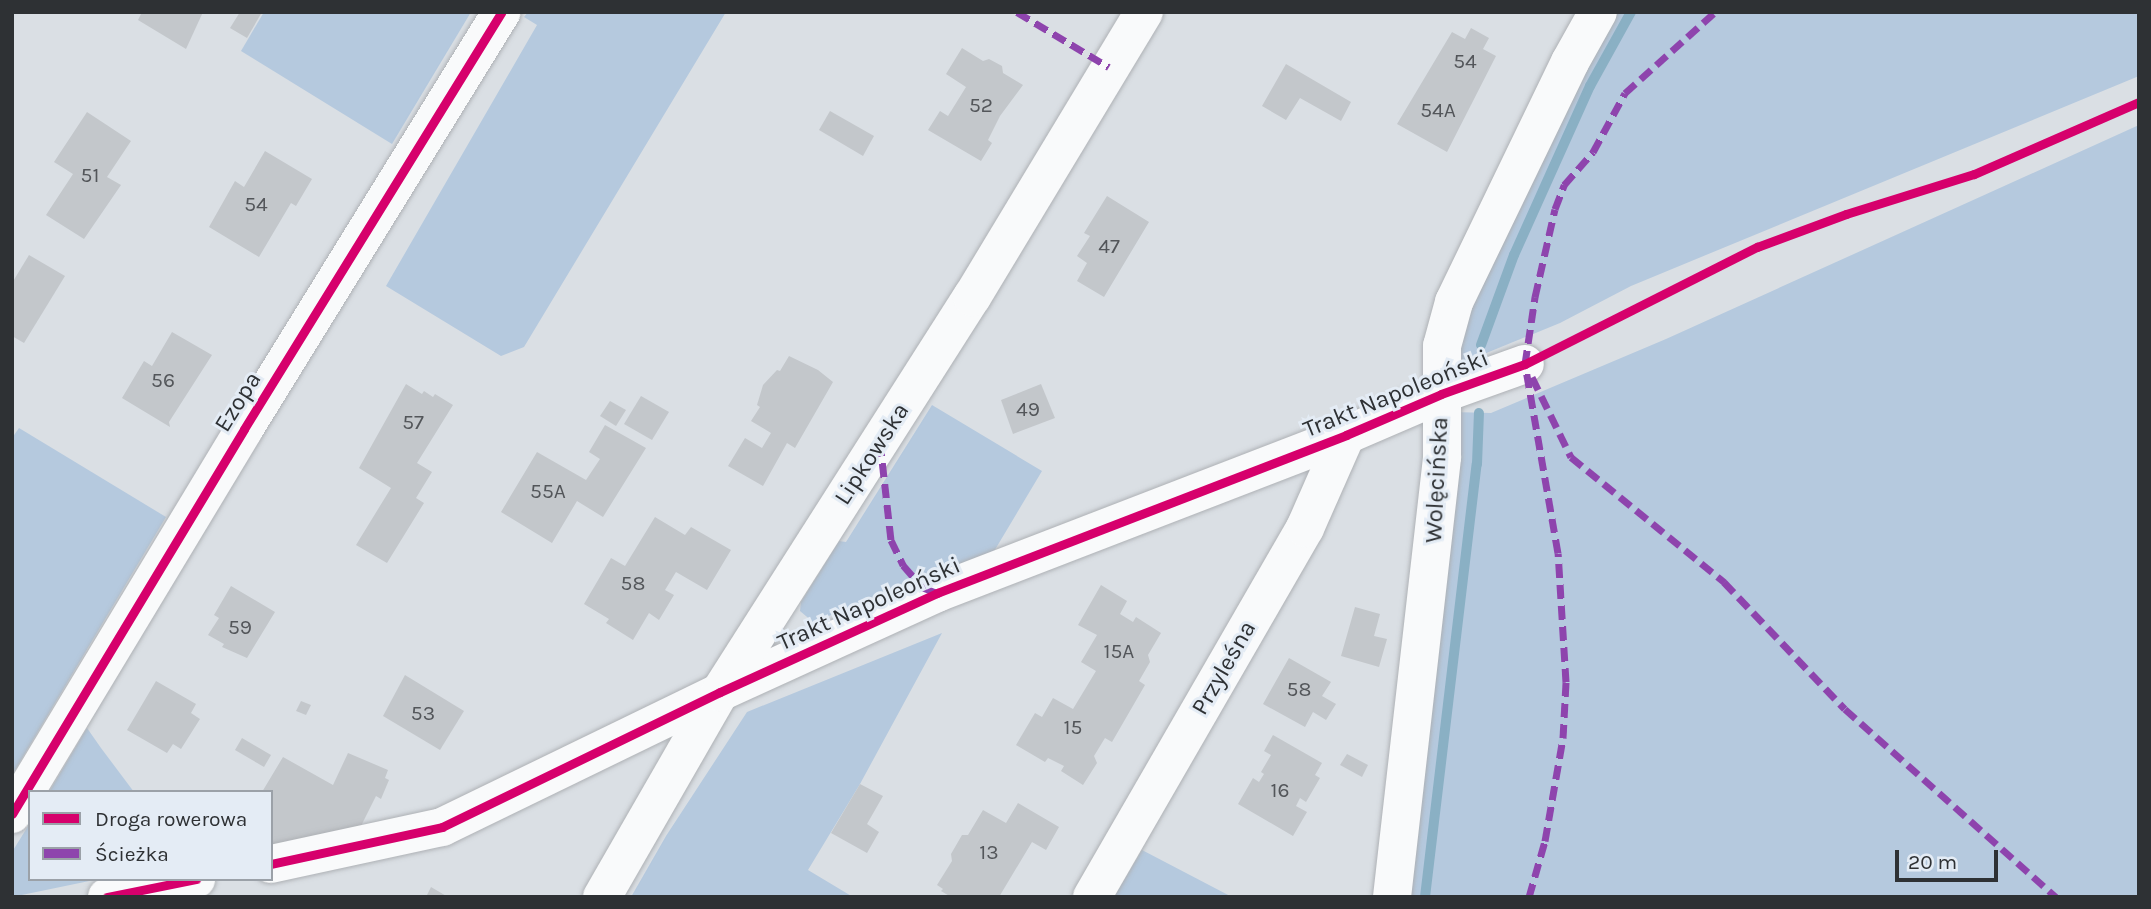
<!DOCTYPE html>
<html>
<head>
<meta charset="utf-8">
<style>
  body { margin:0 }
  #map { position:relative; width:2151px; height:909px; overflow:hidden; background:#dadfe4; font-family:Karla,sans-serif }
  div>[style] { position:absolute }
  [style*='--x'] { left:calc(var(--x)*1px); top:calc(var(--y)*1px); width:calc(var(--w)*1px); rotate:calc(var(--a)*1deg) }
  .green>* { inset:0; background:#b5c9de }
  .stream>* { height:10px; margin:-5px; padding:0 5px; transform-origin:5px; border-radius:5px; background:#8ab0c4 }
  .building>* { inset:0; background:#c3c7cb }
  .roads { filter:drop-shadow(0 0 2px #aeb1b5) drop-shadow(0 0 2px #aeb1b5) }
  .minor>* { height:38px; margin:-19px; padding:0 19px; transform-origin:19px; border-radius:19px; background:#f9fafb }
  .quiet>* { height:7px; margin-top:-3.5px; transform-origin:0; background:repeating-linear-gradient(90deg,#8e44ad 0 14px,transparent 0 21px) }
  .cycleway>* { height:9px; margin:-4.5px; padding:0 4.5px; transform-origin:4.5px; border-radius:4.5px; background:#d6006c }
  span { translate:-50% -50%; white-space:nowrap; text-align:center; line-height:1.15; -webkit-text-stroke:6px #e4ecf5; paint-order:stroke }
  .number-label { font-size:21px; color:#53565a }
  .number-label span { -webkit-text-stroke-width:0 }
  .street-label { font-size:24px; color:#2e3134 }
  .frame { position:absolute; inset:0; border:14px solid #2e3134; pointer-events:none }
  .legend { position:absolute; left:28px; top:790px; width:245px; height:91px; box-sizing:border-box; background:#e4ecf5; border:2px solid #9ba1a8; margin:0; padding:9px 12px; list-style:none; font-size:21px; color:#2e3134 }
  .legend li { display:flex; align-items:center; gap:14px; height:35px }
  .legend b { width:35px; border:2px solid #9ba1a8 }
  .scale { position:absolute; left:1895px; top:850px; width:103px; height:32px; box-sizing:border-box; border:4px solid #2e3134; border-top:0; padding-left:9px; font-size:21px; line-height:24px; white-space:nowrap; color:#2e3134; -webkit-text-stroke:5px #e4ecf5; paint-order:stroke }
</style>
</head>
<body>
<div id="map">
  <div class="green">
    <div style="clip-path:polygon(264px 12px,471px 12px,392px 144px,241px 51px)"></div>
    <div style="clip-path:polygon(528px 12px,726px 12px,524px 347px,501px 356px,386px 286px,537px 25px,524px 17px)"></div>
    <div style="clip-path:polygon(1611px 12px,2139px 12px,2139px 76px,1631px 286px,1560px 323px,1457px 365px,1462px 310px)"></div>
    <div style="clip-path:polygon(2139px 125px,2139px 897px,1402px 897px,1453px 412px,1491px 413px,1666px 339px)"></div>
    <div style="clip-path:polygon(932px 405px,1042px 471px,993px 553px,813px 622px,800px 611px,801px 602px,839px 541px,846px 542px)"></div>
    <div style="clip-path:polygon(19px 428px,166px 517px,12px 775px,12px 438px)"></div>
    <div style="clip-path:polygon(942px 633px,860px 784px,808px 870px,853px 897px,631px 897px,666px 836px,747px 712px)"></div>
    <div style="clip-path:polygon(87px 728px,101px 748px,134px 792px,49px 792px)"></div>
    <div style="clip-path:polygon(30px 823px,30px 879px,99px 879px,12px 897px,12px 852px)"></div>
    <div style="clip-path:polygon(1142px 850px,1232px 897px,1114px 897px)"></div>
  </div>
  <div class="stream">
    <div style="--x:1481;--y:345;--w:96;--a:-69.9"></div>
    <div style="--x:1514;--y:255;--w:185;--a:-65.8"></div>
    <div style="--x:1590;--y:86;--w:85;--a:-61"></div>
    <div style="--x:1425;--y:897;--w:436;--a:-83.2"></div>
    <div style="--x:1477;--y:464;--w:51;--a:-87.8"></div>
  </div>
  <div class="building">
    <div style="clip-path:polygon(142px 12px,203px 12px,186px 49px,138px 20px)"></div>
    <div style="clip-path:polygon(240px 12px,262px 12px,247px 38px,230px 28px)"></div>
    <div style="clip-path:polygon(1471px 28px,1489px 38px,1483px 49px,1496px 56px,1447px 152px,1397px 124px,1452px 32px,1465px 39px)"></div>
    <div style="clip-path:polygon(962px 48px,983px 61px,989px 59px,1002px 66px,1003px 73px,1023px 85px,1000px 116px,988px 140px,992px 143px,981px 161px,928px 130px,940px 111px,948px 116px,966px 87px,946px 74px)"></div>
    <div style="clip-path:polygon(1286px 64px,1351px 102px,1341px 121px,1300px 98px,1286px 120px,1262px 106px)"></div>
    <div style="clip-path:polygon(830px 111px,874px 136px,863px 156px,819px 130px)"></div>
    <div style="clip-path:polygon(87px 112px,131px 141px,107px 177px,121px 185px,84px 239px,46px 215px,73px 174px,54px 162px)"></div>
    <div style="clip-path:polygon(265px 151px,312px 179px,296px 206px,291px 203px,259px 257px,209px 227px,235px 181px,244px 187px)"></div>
    <div style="clip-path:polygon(1107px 196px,1149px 222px,1104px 297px,1077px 281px,1087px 263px,1077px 256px,1090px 236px,1084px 233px)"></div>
    <div style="clip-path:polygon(29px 255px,65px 276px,24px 343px,12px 336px,12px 283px)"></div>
    <div style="clip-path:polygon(172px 332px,212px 355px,169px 422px,170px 427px,122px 398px,144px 361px,152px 366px)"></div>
    <div style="clip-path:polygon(789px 356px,818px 370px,833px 382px,795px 448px,787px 443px,763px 486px,728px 466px,745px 438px,762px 448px,771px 433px,751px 421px,760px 407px,757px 405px,763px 385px,777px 370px,780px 371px)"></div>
    <div style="clip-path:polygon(406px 384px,422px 394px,424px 391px,433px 397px,435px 394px,453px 405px,417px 463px,432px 472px,416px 498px,424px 503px,387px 563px,356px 545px,391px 488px,359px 468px)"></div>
    <div style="clip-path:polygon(1041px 384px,1055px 418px,1013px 434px,1001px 400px)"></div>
    <div style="clip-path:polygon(641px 396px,669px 412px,652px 440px,624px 424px)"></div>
    <div style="clip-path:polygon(610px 401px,626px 410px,616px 426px,600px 416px)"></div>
    <div style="clip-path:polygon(605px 425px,646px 448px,603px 517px,577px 501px,552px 543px,501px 512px,537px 452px,586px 480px,600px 459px,589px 452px)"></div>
    <div style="clip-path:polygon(655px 517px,685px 535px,691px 527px,731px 550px,707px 590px,676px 572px,665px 590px,674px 595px,659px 620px,649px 613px,633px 640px,606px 623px,609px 619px,584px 604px,611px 558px,625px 566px)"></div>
    <div style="clip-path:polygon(1101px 585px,1127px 601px,1120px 614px,1133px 622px,1136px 617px,1161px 633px,1148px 655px,1150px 662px,1139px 681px,1145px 685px,1112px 742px,1105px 738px,1094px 756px,1097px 763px,1083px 785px,1061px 771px,1064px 766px,1048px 758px,1045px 762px,1016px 745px,1035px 713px,1042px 717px,1053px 698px,1073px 709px,1096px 671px,1081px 662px,1097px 635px,1078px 625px)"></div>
    <div style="clip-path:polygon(231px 586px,275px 612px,247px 658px,222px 647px,224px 644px,208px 635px,219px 618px,214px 615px)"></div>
    <div style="clip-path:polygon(1355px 607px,1380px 614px,1374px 636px,1387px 639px,1379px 667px,1341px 656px)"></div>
    <div style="clip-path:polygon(1289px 658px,1331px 682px,1322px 696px,1336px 704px,1326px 720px,1313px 712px,1305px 727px,1263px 704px)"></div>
    <div style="clip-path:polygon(405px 675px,464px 711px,440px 750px,383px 716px)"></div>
    <div style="clip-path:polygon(156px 681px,196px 704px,191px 713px,200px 719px,181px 749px,173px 744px,167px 753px,127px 730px)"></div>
    <div style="clip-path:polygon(301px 701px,311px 705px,306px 715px,296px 711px)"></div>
    <div style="clip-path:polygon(1273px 735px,1322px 763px,1315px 775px,1320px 778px,1306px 802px,1300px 798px,1296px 806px,1307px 812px,1293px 836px,1238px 804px,1253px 778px,1259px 782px,1264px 774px,1261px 772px,1271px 755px,1264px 751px)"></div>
    <div style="clip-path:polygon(242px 738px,271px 755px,264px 767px,235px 750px)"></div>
    <div style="clip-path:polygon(348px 753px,388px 770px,385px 778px,389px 780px,381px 799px,376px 796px,360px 828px,271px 846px,271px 792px,262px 792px,283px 757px,333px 785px)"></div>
    <div style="clip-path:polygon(1347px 754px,1368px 765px,1362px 777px,1340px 765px)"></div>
    <div style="clip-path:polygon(860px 784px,883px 796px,867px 824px,879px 832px,867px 853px,831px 833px)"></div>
    <div style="clip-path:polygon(1018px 803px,1059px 827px,1046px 850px,1032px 842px,999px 897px,951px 897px,941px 891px,943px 889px,937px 885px,952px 861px,951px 854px,962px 835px,968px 835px,983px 810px,1006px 823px)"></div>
    <div style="clip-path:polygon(431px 887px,448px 897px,426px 897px)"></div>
  </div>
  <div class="roads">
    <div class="minor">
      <div style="--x:12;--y:814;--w:449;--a:-58.9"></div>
      <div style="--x:244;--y:429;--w:490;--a:-58.3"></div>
      <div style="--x:271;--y:864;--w:175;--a:-12.2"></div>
      <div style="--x:442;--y:827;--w:309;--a:-25.9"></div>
      <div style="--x:720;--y:692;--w:239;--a:-24.5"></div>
      <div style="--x:937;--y:593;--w:438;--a:-21.1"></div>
      <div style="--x:1346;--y:435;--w:103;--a:-23.3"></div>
      <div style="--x:1441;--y:394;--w:89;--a:-19.7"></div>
      <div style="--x:107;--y:897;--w:91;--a:-11.4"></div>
      <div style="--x:602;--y:897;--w:237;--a:-60.1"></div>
      <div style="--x:720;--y:692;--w:469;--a:-57.5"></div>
      <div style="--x:972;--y:297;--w:333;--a:-58.9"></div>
      <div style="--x:1092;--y:897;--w:426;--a:-60"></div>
      <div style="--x:1305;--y:528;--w:102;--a:-66.2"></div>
      <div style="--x:1392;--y:897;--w:443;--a:-83.5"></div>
      <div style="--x:1442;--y:457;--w:111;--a:-90"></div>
      <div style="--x:1442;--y:346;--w:46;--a:-74.7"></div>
      <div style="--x:1454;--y:302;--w:267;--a:-64.2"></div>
      <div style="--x:1570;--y:62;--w:57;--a:-60.8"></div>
    </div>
  </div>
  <div class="quiet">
    <div style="--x:1017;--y:12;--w:107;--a:30.9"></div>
    <div style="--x:1532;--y:377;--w:89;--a:64"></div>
    <div style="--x:1571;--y:457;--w:198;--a:39.2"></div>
    <div style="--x:1724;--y:582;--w:175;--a:46.4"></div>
    <div style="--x:1845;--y:709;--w:283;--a:41.7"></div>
    <div style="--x:880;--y:442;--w:99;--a:83.6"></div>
    <div style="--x:891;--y:540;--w:28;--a:64"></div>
    <div style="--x:903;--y:565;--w:29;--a:49"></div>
    <div style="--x:922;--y:587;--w:16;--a:22"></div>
    <div style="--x:1529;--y:897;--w:58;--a:-74.1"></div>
    <div style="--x:1545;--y:841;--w:105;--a:-80.1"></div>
    <div style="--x:1563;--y:738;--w:56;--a:-86.9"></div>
    <div style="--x:1566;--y:682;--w:129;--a:-93.5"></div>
    <div style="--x:1558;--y:553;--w:192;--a:-99.9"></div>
    <div style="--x:1525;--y:364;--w:68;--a:-81.5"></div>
    <div style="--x:1535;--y:297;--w:90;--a:-77.2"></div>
    <div style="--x:1555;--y:209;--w:26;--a:-69"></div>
    <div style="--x:1564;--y:185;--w:44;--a:-48.7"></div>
    <div style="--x:1593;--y:152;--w:67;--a:-61.5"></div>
    <div style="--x:1625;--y:93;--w:121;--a:-42"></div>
  </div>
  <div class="cycleway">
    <div style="--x:12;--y:814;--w:449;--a:-58.9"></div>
    <div style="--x:244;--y:429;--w:490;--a:-58.3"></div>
    <div style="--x:271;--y:864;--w:175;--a:-12.2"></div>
    <div style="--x:442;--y:827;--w:309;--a:-25.9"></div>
    <div style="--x:720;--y:692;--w:239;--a:-24.5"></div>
    <div style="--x:937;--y:593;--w:438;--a:-21.1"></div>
    <div style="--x:1346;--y:435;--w:103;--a:-23.3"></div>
    <div style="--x:1441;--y:394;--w:89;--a:-19.7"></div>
    <div style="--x:1525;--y:364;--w:260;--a:-26.8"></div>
    <div style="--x:1757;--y:247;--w:95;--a:-20.3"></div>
    <div style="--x:1846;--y:214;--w:134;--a:-17.4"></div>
    <div style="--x:1974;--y:174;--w:180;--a:-23.6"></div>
    <div style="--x:107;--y:897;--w:91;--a:-11.4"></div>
  </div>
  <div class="number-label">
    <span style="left:1465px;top:61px">54</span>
    <span style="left:981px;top:105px">52</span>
    <span style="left:1438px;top:110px">54A</span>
    <span style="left:90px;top:175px">51</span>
    <span style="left:256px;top:204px">54</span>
    <span style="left:1109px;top:246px">47</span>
    <span style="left:163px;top:380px">56</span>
    <span style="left:1028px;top:409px">49</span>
    <span style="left:413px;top:422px">57</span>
    <span style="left:548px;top:491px">55A</span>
    <span style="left:633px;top:583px">58</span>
    <span style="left:240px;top:627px">59</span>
    <span style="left:1119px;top:651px">15A</span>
    <span style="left:1299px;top:689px">58</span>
    <span style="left:423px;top:713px">53</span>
    <span style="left:1073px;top:727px">15</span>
    <span style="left:1280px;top:790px">16</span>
    <span style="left:989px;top:852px">13</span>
  </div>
  <div class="street-label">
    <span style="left:1396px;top:394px;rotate:-22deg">Trakt Napoleoński</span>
    <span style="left:238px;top:402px;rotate:-58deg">Ezopa</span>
    <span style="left:872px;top:454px;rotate:-57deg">Lipkowska</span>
    <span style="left:1437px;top:480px;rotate:-87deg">Wolęcińska</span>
    <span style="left:869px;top:604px;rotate:-24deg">Trakt Napoleoński</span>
    <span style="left:1224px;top:668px;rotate:-60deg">Przyleśna</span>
  </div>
  <div class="frame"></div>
  <ul class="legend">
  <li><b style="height:9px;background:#d6006c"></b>Droga rowerowa</li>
  <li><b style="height:9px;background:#8e44ad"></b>Ścieżka</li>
  </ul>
  <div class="scale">20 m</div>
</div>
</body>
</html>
